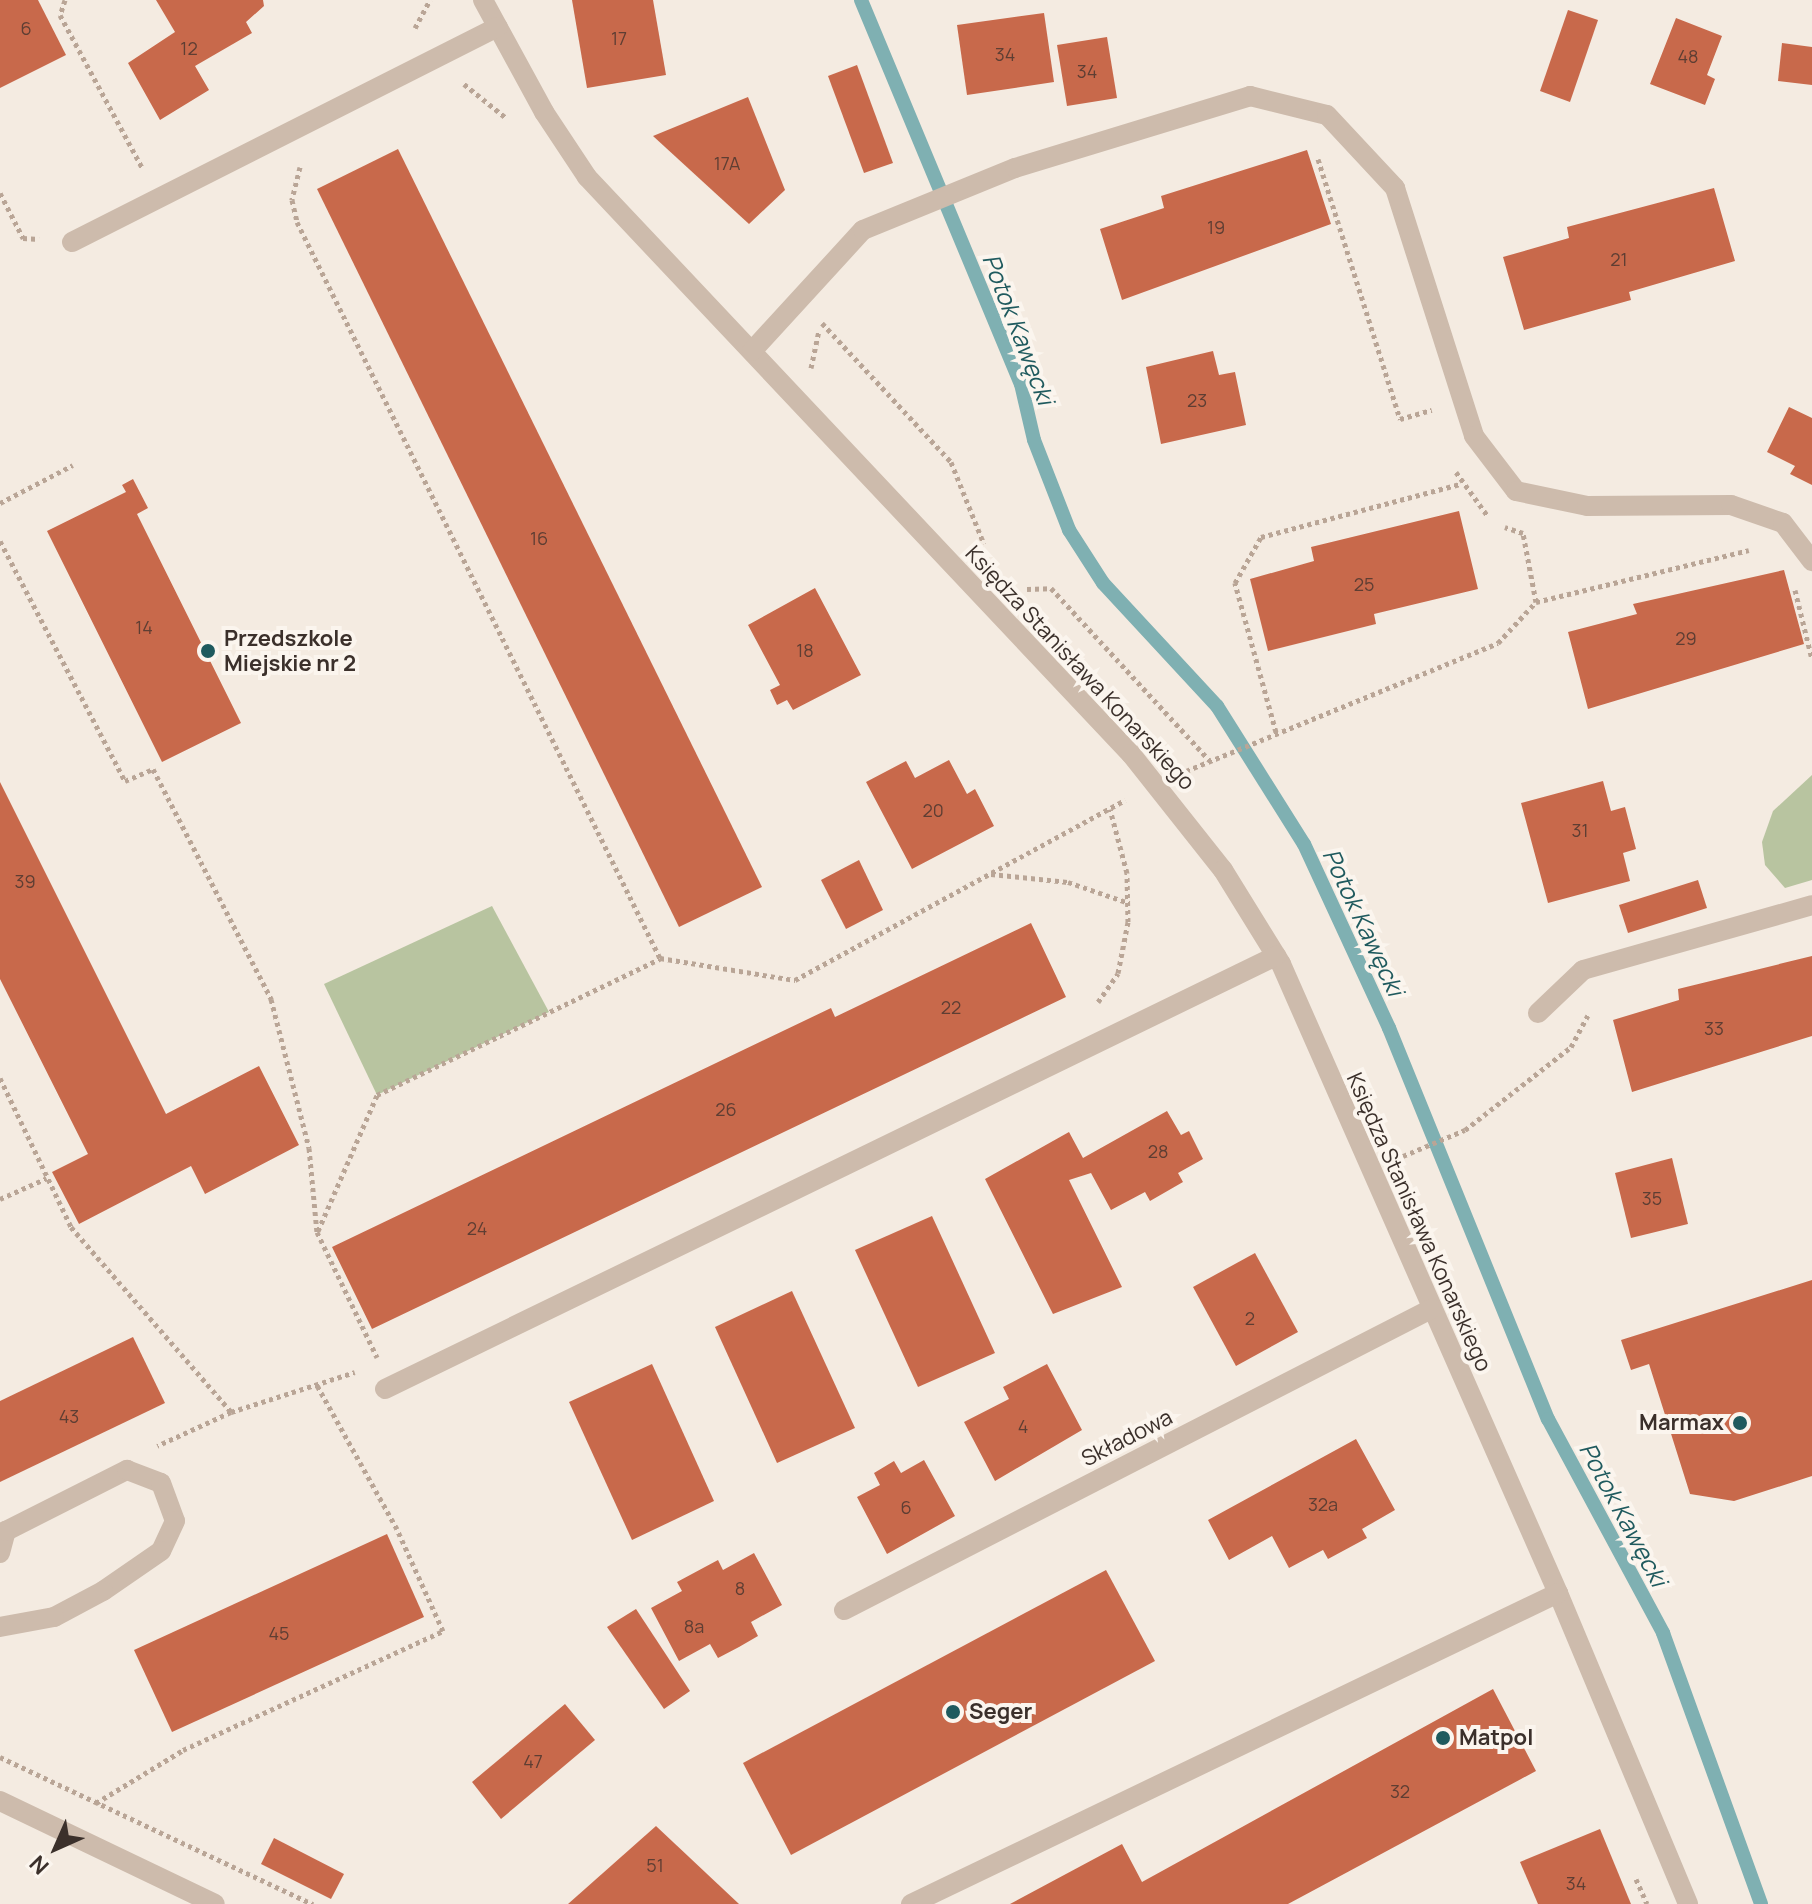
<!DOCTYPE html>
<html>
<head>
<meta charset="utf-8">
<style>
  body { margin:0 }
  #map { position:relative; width:1812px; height:1904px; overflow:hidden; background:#f4ebe1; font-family:Manrope,sans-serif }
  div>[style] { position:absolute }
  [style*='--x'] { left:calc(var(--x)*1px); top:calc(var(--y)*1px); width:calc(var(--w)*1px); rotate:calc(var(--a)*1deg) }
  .green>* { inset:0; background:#b8c4a0 }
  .stream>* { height:14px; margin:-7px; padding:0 7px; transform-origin:7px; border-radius:7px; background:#7fb0b2 }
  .building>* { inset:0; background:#c8694b }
  .path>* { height:5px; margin-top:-2.5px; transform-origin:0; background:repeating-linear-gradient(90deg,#b9a596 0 4px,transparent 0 8px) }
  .minor>* { height:20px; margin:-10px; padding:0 10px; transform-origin:10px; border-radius:10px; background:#cdbbac }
  .dots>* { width:22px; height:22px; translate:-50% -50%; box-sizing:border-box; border:4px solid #fbf5ee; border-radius:50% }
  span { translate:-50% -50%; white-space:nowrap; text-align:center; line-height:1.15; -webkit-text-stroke:8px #fbf5ee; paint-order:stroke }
  .number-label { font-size:18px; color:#5e3e33 }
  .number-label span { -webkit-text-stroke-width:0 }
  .poi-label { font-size:22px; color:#3b302b; font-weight:700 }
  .left { translate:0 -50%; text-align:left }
  .right { translate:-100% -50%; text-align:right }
  .street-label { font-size:22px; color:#3b302b }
  .water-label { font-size:24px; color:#1f5a5e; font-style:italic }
  .north { position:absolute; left:16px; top:1808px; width:80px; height:80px; -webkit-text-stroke:6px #fbf5ee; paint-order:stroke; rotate:225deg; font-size:22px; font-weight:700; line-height:32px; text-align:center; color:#3b302b }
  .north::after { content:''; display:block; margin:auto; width:28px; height:36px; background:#3b302b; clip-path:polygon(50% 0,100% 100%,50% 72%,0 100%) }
</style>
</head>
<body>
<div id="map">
  <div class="green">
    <div style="clip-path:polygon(1812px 775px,1812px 880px,1785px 888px,1765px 865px,1762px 842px,1773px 811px)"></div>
    <div style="clip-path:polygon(492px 906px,549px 1012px,377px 1095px,324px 984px)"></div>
  </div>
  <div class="stream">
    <div style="--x:861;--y:0;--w:416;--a:67.4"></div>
    <div style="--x:1021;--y:384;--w:57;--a:76.9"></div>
    <div style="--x:1034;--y:440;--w:97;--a:68.7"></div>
    <div style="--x:1069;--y:530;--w:63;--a:57.3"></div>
    <div style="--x:1103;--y:583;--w:168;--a:47.2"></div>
    <div style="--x:1217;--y:706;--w:163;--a:57.8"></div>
    <div style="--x:1304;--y:844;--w:203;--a:65.2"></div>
    <div style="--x:1389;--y:1028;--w:422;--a:67.9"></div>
    <div style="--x:1548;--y:1419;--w:243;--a:61.7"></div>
    <div style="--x:1663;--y:1633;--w:288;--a:70.1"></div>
  </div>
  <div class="building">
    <div style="clip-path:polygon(0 0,38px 0,66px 55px,0 88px)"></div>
    <div style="clip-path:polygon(156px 0,263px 0,264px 6px,246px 22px,252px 33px,195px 66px,209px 90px,160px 120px,128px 63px,175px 32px)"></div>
    <div style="clip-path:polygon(572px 0,653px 0,666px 75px,587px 88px)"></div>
    <div style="clip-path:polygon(1568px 10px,1598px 20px,1570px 102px,1540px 91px)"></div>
    <div style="clip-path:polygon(1044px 13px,1054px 82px,967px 95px,957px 25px)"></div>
    <div style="clip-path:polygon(1676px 18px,1722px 36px,1707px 75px,1715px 79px,1705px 105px,1650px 84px)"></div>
    <div style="clip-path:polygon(1107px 37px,1117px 98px,1067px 106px,1057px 45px)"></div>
    <div style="clip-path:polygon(1782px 43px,1812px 47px,1812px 85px,1778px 81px)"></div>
    <div style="clip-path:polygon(857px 65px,893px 163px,864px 173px,828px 76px)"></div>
    <div style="clip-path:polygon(748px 97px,785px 190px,749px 224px,653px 136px)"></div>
    <div style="clip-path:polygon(398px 149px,762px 887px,679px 927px,317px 189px)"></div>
    <div style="clip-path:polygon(1307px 150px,1331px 224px,1122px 300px,1100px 229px,1164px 208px,1161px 196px)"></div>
    <div style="clip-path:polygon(1714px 188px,1735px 261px,1629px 292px,1631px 300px,1524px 330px,1503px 257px,1569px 238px,1567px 227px)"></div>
    <div style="clip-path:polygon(1213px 351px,1219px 375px,1235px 372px,1246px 425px,1161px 444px,1146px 367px)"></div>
    <div style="clip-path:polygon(1789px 407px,1812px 418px,1812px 485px,1790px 474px,1795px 466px,1767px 452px)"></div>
    <div style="clip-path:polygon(133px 479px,148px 508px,137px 514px,241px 723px,162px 762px,47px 531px,126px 492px,122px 485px)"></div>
    <div style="clip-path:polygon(1459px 511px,1478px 589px,1374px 614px,1376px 624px,1268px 651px,1250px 579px,1314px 561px,1311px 547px)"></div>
    <div style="clip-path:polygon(1784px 570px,1804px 644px,1588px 709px,1568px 632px,1637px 614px,1633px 604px)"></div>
    <div style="clip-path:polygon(815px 588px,861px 675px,793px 710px,787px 700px,777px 705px,770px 690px,780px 685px,748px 625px)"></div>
    <div style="clip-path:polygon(949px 760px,967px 794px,975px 789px,994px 826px,912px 869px,866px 782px,906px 761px,915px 778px)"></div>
    <div style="clip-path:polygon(1603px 781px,1611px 811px,1625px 807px,1636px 849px,1623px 853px,1630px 881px,1548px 903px,1521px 803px)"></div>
    <div style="clip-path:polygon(0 782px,166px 1114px,259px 1066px,299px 1145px,205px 1194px,191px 1166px,79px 1224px,52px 1172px,88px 1154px,0 979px)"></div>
    <div style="clip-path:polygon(859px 860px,883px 910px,846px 929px,821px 880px)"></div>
    <div style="clip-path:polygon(1698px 880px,1707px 908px,1628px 933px,1619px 905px)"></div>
    <div style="clip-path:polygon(1031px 923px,1066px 997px,372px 1329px,332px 1247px,831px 1008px,835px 1017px)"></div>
    <div style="clip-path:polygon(1812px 956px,1812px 1036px,1632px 1092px,1613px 1020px,1679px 1000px,1678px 989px)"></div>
    <div style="clip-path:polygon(1167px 1111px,1181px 1135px,1189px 1131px,1203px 1159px,1178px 1173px,1183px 1182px,1150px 1201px,1145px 1192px,1111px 1210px,1091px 1173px,1069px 1180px,1122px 1287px,1053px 1314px,985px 1179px,1069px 1132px,1083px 1158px)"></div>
    <div style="clip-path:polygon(1672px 1158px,1688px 1224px,1631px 1238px,1615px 1173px)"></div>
    <div style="clip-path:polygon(932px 1216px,995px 1353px,918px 1387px,855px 1250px)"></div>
    <div style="clip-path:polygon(1255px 1253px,1298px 1332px,1236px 1366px,1193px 1287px)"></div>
    <div style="clip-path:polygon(1812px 1280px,1812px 1476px,1734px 1501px,1690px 1494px,1649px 1364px,1631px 1370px,1621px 1340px)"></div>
    <div style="clip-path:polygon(792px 1291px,855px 1428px,777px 1463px,715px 1327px)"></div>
    <div style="clip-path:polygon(133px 1337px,165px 1403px,0 1482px,0 1401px)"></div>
    <div style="clip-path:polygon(652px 1364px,714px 1501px,632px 1540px,569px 1402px)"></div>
    <div style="clip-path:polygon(1047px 1364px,1082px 1430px,995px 1481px,964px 1422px,1009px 1399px,1003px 1387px)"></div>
    <div style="clip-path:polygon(1356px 1439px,1395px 1510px,1362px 1529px,1367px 1538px,1328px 1559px,1323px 1550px,1289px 1568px,1272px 1536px,1229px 1560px,1208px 1520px)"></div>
    <div style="clip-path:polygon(924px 1460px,955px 1516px,887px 1554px,857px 1497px,880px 1485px,874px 1473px,894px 1461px,901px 1473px)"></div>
    <div style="clip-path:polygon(387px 1534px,424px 1617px,172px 1732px,134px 1650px)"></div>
    <div style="clip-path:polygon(754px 1553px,782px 1605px,751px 1622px,758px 1636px,739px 1647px,718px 1658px,710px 1644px,679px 1661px,651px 1608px,682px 1591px,677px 1582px,718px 1560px,723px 1570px)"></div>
    <div style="clip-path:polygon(1106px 1570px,1155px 1661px,791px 1855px,743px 1763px)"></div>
    <div style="clip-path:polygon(636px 1609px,690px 1691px,664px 1709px,607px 1627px)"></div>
    <div style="clip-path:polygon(1493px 1689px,1536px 1771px,1288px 1904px,1010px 1904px,1122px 1844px,1142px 1882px)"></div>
    <div style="clip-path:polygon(565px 1704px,595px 1740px,501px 1819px,472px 1782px)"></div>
    <div style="clip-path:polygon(656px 1826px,739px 1904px,568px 1904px)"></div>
    <div style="clip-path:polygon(1600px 1829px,1631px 1904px,1538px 1904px,1520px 1862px)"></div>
    <div style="clip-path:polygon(274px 1838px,344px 1874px,331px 1899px,261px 1864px)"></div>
  </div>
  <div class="path">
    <div style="--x:65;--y:0;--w:16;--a:108"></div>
    <div style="--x:60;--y:15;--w:175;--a:61.7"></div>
    <div style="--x:415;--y:28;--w:32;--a:-62"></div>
    <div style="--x:464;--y:84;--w:53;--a:38.8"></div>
    <div style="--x:1318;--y:159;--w:273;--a:72.5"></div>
    <div style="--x:1400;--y:419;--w:33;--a:-16"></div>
    <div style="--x:300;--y:167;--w:34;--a:104"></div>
    <div style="--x:292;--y:200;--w:23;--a:77"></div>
    <div style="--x:297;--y:222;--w:821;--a:63.75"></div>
    <div style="--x:660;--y:958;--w:137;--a:9.3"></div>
    <div style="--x:795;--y:980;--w:376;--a:-28.6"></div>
    <div style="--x:0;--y:193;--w:51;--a:62.9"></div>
    <div style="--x:23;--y:238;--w:16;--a:4"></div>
    <div style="--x:822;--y:323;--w:190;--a:47.1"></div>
    <div style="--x:951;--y:462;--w:88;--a:68.1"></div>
    <div style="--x:811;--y:368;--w:39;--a:-78"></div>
    <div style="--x:1456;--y:472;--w:53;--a:54.2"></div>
    <div style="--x:0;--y:503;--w:82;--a:-27.5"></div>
    <div style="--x:0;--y:541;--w:271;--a:62.5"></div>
    <div style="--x:125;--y:781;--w:30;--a:-23"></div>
    <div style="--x:153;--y:769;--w:259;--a:62.8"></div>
    <div style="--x:271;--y:999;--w:154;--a:75.7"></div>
    <div style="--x:309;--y:1148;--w:84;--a:84.6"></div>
    <div style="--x:317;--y:1232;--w:139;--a:64.4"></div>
    <div style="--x:1027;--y:589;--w:24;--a:-2"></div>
    <div style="--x:1051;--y:588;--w:234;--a:47.4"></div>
    <div style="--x:1795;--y:590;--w:71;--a:76.2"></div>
    <div style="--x:1536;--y:602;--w:219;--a:-13.7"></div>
    <div style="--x:1276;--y:732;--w:155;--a:-105.4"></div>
    <div style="--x:1235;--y:583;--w:53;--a:-60.5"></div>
    <div style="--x:1261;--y:537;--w:206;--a:-14.9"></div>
    <div style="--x:1186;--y:771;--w:337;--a:-22.3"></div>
    <div style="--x:1498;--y:643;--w:56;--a:-47.2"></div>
    <div style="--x:1536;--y:602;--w:70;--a:-100.7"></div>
    <div style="--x:1523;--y:533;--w:19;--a:-162"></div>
    <div style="--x:991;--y:874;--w:77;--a:5.9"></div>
    <div style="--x:1068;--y:882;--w:65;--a:19"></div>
    <div style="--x:1098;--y:1002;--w:35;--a:-55"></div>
    <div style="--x:1118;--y:973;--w:52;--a:-78.9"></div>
    <div style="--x:1128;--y:922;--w:49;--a:-91.2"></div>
    <div style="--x:1127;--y:873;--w:66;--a:-104.9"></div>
    <div style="--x:0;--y:1078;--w:165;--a:64.5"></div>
    <div style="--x:71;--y:1227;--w:245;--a:49.1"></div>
    <div style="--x:231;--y:1412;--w:81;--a:155.3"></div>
    <div style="--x:1403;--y:1156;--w:67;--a:-22.8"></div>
    <div style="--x:1465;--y:1130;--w:135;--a:-38.1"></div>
    <div style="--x:1571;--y:1047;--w:36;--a:-62"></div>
    <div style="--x:0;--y:1199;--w:51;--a:-24.1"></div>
    <div style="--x:318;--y:1231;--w:148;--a:-66.5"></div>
    <div style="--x:377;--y:1095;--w:314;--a:-25.7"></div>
    <div style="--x:231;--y:1412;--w:130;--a:-17.9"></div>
    <div style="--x:0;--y:1757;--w:346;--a:25.2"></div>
    <div style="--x:96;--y:1803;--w:102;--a:-31.3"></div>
    <div style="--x:183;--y:1750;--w:286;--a:-24.6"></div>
    <div style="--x:443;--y:1631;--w:112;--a:-114.3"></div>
    <div style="--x:397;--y:1529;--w:165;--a:-119.1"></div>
    <div style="--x:1636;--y:1879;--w:27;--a:66"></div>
  </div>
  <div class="minor">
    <div style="--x:483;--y:0;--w:128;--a:61.4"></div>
    <div style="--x:544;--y:112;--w:78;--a:56.5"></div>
    <div style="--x:587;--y:177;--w:793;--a:46.69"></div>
    <div style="--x:1131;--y:754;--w:148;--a:51.6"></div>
    <div style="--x:1223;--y:870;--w:110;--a:58.3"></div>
    <div style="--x:1281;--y:964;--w:687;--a:66.23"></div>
    <div style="--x:1558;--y:1593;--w:337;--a:67.3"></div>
    <div style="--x:72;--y:242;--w:477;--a:-26.8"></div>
    <div style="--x:752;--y:351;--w:164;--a:-47.5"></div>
    <div style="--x:863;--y:230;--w:164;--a:-22.2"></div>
    <div style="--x:1015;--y:168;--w:246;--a:-17"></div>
    <div style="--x:1250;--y:96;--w:79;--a:13.9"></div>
    <div style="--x:1327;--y:115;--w:100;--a:47"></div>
    <div style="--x:1395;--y:188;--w:260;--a:72.3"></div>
    <div style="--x:1474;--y:436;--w:69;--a:52.6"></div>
    <div style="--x:1516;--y:491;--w:73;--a:11.9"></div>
    <div style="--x:1587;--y:506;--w:144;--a:-0.4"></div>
    <div style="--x:1731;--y:505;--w:55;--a:19.1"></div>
    <div style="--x:1783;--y:523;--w:48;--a:52.7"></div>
    <div style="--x:1538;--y:1013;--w:62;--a:-43.7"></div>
    <div style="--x:1583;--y:970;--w:238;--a:-15.8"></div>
    <div style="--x:385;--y:1389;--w:991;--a:-25.92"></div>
    <div style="--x:0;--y:1553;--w:23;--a:-75"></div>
    <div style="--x:6;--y:1531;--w:136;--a:-26.8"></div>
    <div style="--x:127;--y:1470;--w:36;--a:21"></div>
    <div style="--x:161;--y:1483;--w:40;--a:69.8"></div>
    <div style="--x:175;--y:1521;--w:33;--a:115"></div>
    <div style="--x:161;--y:1551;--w:70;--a:145.4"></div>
    <div style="--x:103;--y:1591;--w:55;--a:152"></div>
    <div style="--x:54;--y:1617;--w:55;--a:169.5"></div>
    <div style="--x:844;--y:1610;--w:660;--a:-27.15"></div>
    <div style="--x:0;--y:1801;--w:238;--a:25.6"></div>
    <div style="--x:911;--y:1904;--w:718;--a:-25.67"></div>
  </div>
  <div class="dots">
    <div style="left:208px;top:651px;background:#1f5a5e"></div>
    <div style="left:1740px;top:1423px;background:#1f5a5e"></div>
    <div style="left:953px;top:1712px;background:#1f5a5e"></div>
    <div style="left:1443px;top:1738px;background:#1f5a5e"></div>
  </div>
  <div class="number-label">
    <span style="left:26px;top:28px">6</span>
    <span style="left:619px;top:38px">17</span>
    <span style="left:189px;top:48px">12</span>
    <span style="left:1005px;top:54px">34</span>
    <span style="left:1688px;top:56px">48</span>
    <span style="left:1087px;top:71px">34</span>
    <span style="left:727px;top:163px">17A</span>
    <span style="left:1216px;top:227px">19</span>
    <span style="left:1619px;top:259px">21</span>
    <span style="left:1197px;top:400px">23</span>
    <span style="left:539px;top:538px">16</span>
    <span style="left:1364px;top:584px">25</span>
    <span style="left:144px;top:627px">14</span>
    <span style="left:1686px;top:638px">29</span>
    <span style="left:805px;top:650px">18</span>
    <span style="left:933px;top:810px">20</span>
    <span style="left:1580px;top:830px">31</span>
    <span style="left:25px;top:881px">39</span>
    <span style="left:951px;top:1007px">22</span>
    <span style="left:1714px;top:1028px">33</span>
    <span style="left:726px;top:1109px">26</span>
    <span style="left:1158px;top:1151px">28</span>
    <span style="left:1652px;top:1198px">35</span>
    <span style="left:477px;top:1228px">24</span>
    <span style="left:1250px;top:1318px">2</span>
    <span style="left:69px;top:1416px">43</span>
    <span style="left:1023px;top:1426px">4</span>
    <span style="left:1323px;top:1504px">32a</span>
    <span style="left:906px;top:1507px">6</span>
    <span style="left:740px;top:1588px">8</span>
    <span style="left:694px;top:1626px">8a</span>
    <span style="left:279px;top:1633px">45</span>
    <span style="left:533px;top:1761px">47</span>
    <span style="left:1400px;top:1791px">32</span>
    <span style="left:655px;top:1865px">51</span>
    <span style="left:1576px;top:1883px">34</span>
  </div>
  <div class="poi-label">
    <span class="left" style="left:224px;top:651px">Przedszkole<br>Miejskie nr 2</span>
    <span class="right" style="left:1724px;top:1423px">Marmax</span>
    <span class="left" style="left:969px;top:1712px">Seger</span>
    <span class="left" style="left:1459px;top:1738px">Matpol</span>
  </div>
  <div class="street-label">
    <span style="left:1080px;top:668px;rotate:47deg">Księdza Stanisława Konarskiego</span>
    <span style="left:1419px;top:1222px;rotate:66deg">Księdza Stanisława Konarskiego</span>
    <span style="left:1127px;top:1438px;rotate:-27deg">Składowa</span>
  </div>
  <div class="water-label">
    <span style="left:1019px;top:329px;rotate:69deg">Potok Kawęcki</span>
    <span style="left:1364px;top:922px;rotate:65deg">Potok Kawęcki</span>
    <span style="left:1624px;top:1514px;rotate:62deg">Potok Kawęcki</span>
  </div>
  <div class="north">N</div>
</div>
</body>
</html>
